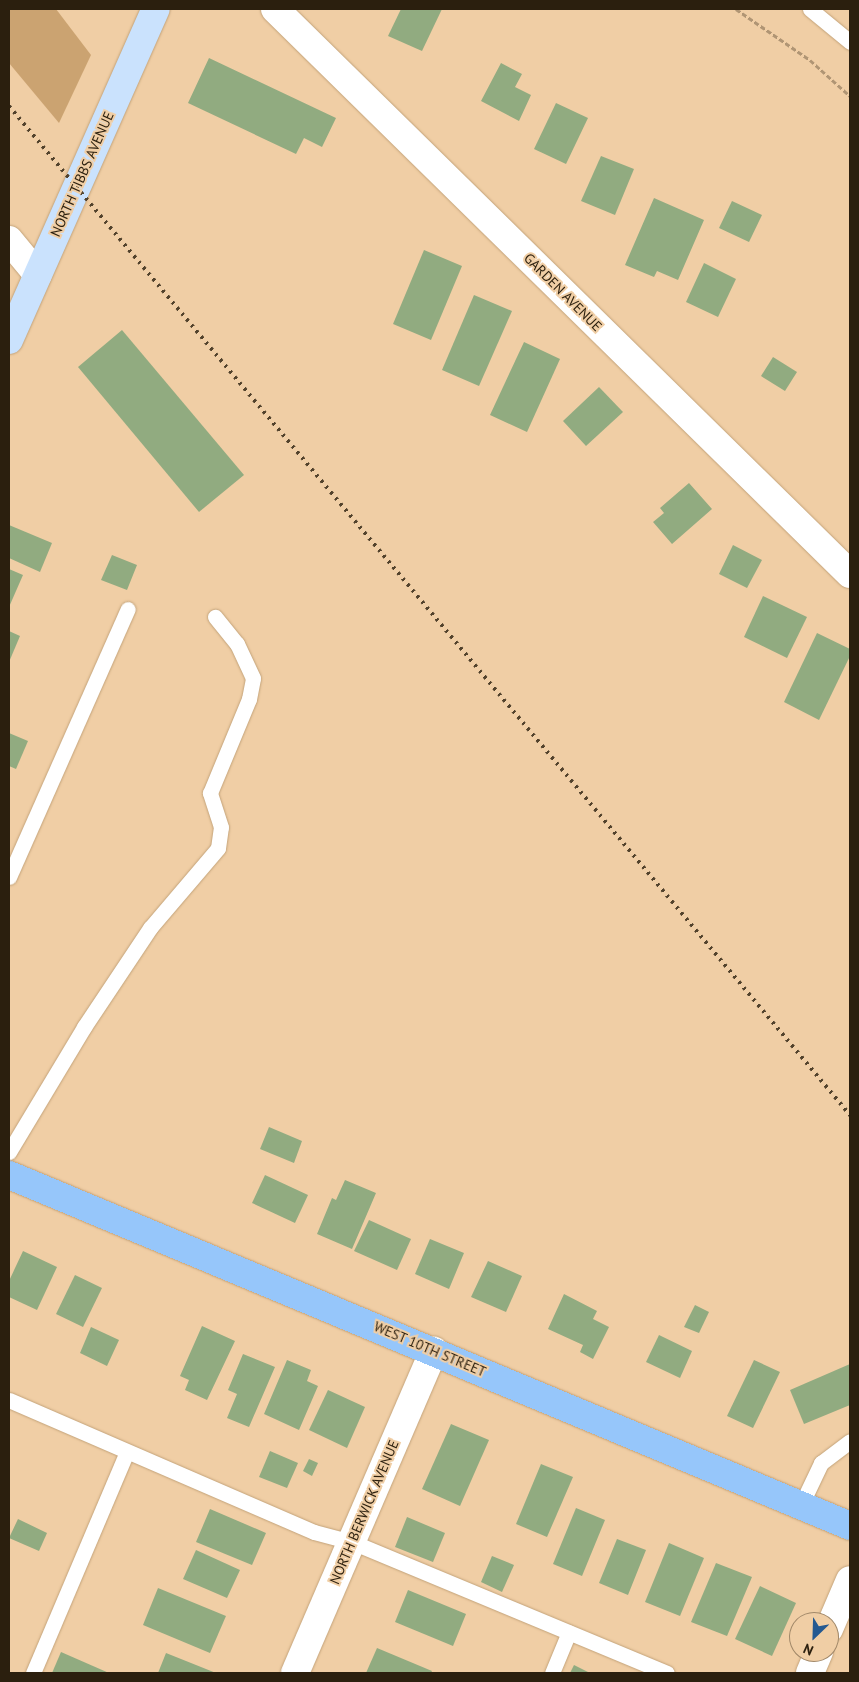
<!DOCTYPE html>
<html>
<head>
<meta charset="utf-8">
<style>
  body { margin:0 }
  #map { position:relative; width:859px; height:1682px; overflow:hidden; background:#f0cea5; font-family:"PT Sans",sans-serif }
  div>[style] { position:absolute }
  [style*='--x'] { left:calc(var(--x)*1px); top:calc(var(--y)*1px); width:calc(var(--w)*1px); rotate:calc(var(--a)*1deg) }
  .green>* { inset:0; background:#cba371 }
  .building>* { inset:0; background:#91ab80 }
  .path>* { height:3px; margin-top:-1.5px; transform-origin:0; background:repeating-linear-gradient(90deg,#b09574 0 5px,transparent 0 7.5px) }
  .roads { filter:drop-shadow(0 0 1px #c3a37a) drop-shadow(0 0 1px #c3a37a) }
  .lane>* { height:15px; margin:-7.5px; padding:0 7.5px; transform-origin:7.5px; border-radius:7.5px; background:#fff }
  .street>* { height:28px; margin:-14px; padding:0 14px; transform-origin:14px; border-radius:14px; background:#fff }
  .secondary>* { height:28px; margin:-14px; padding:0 14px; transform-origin:14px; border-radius:14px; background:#cae2fd }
  .primary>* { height:28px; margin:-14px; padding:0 14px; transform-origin:14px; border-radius:14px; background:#96c6fa }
  .rail>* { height:4px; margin-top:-2px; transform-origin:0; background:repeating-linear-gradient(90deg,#52422c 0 2.5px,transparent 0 7.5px) }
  span { translate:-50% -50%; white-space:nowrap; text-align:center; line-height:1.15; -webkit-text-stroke:4px #f0cea5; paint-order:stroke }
  .street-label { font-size:14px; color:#2b1f0e }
  .frame { position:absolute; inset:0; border:10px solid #2b1f0e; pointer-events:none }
  .north { position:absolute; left:789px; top:1612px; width:50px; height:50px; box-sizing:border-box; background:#f0cea5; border:1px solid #a18869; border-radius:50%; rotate:204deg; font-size:14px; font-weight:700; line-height:20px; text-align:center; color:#2b1f0e }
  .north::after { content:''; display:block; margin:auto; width:18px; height:22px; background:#245991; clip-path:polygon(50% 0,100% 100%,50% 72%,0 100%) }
</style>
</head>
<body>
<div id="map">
  <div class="green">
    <div style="clip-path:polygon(9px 9px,56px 9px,91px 55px,59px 123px,9px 63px)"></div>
  </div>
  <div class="building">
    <div style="clip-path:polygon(401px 9px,442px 9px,422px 51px,388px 36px)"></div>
    <div style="clip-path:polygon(209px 58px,336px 118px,322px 147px,304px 138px,296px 154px,188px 103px)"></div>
    <div style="clip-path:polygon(501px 63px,522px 74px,515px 87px,531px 95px,519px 121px,481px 101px)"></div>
    <div style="clip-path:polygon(556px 103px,588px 118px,566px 164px,534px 149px)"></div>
    <div style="clip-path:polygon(601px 156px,634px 169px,615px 215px,581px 201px)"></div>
    <div style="clip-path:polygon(654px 198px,704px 220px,678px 280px,657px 271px,654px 277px,625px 265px)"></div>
    <div style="clip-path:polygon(732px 201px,762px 215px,749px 242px,719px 228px)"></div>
    <div style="clip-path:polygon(424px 250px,462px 266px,431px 340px,393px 324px)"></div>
    <div style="clip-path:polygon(704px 263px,736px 279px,718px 317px,686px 302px)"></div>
    <div style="clip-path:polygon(474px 295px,512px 311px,479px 386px,442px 370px)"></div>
    <div style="clip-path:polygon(122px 330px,244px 475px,199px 512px,78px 367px)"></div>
    <div style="clip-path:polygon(524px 342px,560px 359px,527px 432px,490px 415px)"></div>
    <div style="clip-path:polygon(773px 357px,797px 372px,785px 391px,761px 376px)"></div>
    <div style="clip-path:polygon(599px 387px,623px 412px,586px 446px,563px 421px)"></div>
    <div style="clip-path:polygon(689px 483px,712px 509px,672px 544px,653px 522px,664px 513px,660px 508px)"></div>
    <div style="clip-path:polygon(9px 525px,52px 543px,40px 572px,9px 558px)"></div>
    <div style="clip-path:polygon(733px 545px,762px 560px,747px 588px,719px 574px)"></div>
    <div style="clip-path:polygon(112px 555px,137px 565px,127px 590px,101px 580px)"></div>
    <div style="clip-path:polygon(9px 569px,23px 575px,9px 607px)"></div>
    <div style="clip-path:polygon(763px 596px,807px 617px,787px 658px,744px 637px)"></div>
    <div style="clip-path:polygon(9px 631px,20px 636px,9px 662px)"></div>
    <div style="clip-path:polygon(817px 633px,850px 649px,850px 656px,819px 720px,784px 702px)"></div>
    <div style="clip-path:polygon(9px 733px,28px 741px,16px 769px,9px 766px)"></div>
    <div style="clip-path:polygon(269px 1127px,302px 1141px,294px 1163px,260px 1149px)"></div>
    <div style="clip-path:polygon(265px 1175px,308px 1195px,295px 1223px,252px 1203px)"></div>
    <div style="clip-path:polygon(345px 1180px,376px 1193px,352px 1249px,317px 1234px,332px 1198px,336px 1200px)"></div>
    <div style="clip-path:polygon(369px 1220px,411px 1239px,397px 1270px,354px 1251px)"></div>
    <div style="clip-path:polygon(430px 1239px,464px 1253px,449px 1289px,415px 1274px)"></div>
    <div style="clip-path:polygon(23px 1251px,57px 1267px,37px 1310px,9px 1297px,9px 1281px)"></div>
    <div style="clip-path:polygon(488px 1261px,522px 1276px,506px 1312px,471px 1297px)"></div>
    <div style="clip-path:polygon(75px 1275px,102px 1288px,83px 1327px,56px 1314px)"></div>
    <div style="clip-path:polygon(564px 1294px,597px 1311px,593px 1319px,609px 1327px,593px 1359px,580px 1352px,583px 1345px,548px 1329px)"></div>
    <div style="clip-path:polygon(695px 1305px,709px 1312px,699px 1333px,684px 1327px)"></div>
    <div style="clip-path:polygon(202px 1326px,235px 1341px,207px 1400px,185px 1390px,189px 1380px,180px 1376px)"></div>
    <div style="clip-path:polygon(91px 1327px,119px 1340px,107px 1366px,80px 1353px)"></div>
    <div style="clip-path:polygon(659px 1335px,692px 1351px,680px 1378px,646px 1362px)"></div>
    <div style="clip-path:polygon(243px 1354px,275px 1367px,249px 1427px,227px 1418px,237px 1394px,228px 1390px)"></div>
    <div style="clip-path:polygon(287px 1360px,311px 1370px,307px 1381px,318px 1386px,299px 1430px,264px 1414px)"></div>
    <div style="clip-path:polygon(754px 1360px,780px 1372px,753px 1428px,727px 1416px)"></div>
    <div style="clip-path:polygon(850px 1364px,850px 1405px,804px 1424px,790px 1390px)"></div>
    <div style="clip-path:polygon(328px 1390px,365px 1407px,347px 1448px,309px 1430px)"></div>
    <div style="clip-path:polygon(451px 1424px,489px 1440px,460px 1506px,422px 1489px)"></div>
    <div style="clip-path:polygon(270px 1451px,298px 1463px,287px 1488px,259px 1477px)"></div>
    <div style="clip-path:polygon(309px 1459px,318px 1463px,312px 1476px,303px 1471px)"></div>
    <div style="clip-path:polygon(541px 1464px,573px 1477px,547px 1537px,516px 1524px)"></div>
    <div style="clip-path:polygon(576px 1508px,605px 1520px,582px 1576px,553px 1564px)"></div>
    <div style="clip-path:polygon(210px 1509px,266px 1533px,252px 1565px,196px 1542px)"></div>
    <div style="clip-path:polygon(407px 1517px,445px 1533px,433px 1562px,395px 1547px)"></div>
    <div style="clip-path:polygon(18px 1519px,47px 1533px,39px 1551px,9px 1538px)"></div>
    <div style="clip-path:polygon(617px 1539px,646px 1550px,628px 1595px,599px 1583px)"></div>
    <div style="clip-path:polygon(669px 1543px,704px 1558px,680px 1616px,645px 1602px)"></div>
    <div style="clip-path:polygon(196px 1550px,240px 1570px,227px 1598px,183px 1579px)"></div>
    <div style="clip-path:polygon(492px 1556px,514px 1565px,502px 1592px,481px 1582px)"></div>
    <div style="clip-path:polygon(716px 1563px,752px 1577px,727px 1636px,691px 1622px)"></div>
    <div style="clip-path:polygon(760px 1586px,796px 1603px,772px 1656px,735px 1639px)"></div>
    <div style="clip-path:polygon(158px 1588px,226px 1616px,210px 1653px,143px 1625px)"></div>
    <div style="clip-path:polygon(408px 1590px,466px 1614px,453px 1646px,395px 1622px)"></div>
    <div style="clip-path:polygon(377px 1648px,432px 1671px,431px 1673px,366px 1673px)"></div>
    <div style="clip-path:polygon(61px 1652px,109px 1673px,52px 1673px)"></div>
    <div style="clip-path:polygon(166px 1653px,216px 1673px,158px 1673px)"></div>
    <div style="clip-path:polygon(574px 1665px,590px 1673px,570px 1673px)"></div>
  </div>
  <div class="path">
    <div style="--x:736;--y:9;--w:90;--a:34.6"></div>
    <div style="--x:810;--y:60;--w:54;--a:42"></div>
  </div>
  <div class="roads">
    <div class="lane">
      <div style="--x:810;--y:9;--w:52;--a:39.5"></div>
      <div style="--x:9;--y:877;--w:293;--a:-66.1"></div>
      <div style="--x:9;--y:1152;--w:146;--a:-59"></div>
      <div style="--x:84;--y:1027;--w:119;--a:-56.3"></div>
      <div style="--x:150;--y:928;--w:105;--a:-49.6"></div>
      <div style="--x:218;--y:848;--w:21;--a:-82"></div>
      <div style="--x:221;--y:827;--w:36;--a:-108"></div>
      <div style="--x:210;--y:793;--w:102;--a:-67.5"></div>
      <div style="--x:249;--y:699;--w:21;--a:-79"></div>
      <div style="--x:253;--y:678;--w:38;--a:-115"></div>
      <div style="--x:237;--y:644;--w:35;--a:-129"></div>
      <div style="--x:9;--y:1400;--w:332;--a:23.4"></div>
      <div style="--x:314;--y:1532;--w:39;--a:15"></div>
      <div style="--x:352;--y:1542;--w:341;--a:22.6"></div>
      <div style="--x:801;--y:1505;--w:47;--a:-64.5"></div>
      <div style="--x:821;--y:1463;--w:36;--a:-37"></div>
      <div style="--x:33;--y:1673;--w:240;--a:-67"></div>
      <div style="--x:552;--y:1673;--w:44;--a:-67.5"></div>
    </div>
    <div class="street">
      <div style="--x:275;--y:9;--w:806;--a:44.5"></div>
      <div style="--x:9;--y:240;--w:45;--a:50.4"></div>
      <div style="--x:829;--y:1629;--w:53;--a:-66.8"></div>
      <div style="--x:295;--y:1673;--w:351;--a:-66.7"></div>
      <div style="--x:810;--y:1673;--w:23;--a:-67"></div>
    </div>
    <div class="secondary">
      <div style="--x:9;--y:340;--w:362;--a:-66.1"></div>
    </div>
    <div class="primary">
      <div style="--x:9;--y:1175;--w:911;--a:22.65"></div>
    </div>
  </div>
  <div class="rail">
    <div style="--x:9;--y:106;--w:1314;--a:50.19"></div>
  </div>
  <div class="street-label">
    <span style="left:82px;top:174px;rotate:-66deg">NORTH TIBBS AVENUE</span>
    <span style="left:563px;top:292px;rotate:45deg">GARDEN AVENUE</span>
    <span style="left:430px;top:1349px;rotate:23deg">WEST 10TH STREET</span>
    <span style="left:364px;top:1512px;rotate:-67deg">NORTH BERWICK AVENUE</span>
  </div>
  <div class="frame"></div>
  <div class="north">N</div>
</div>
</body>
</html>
